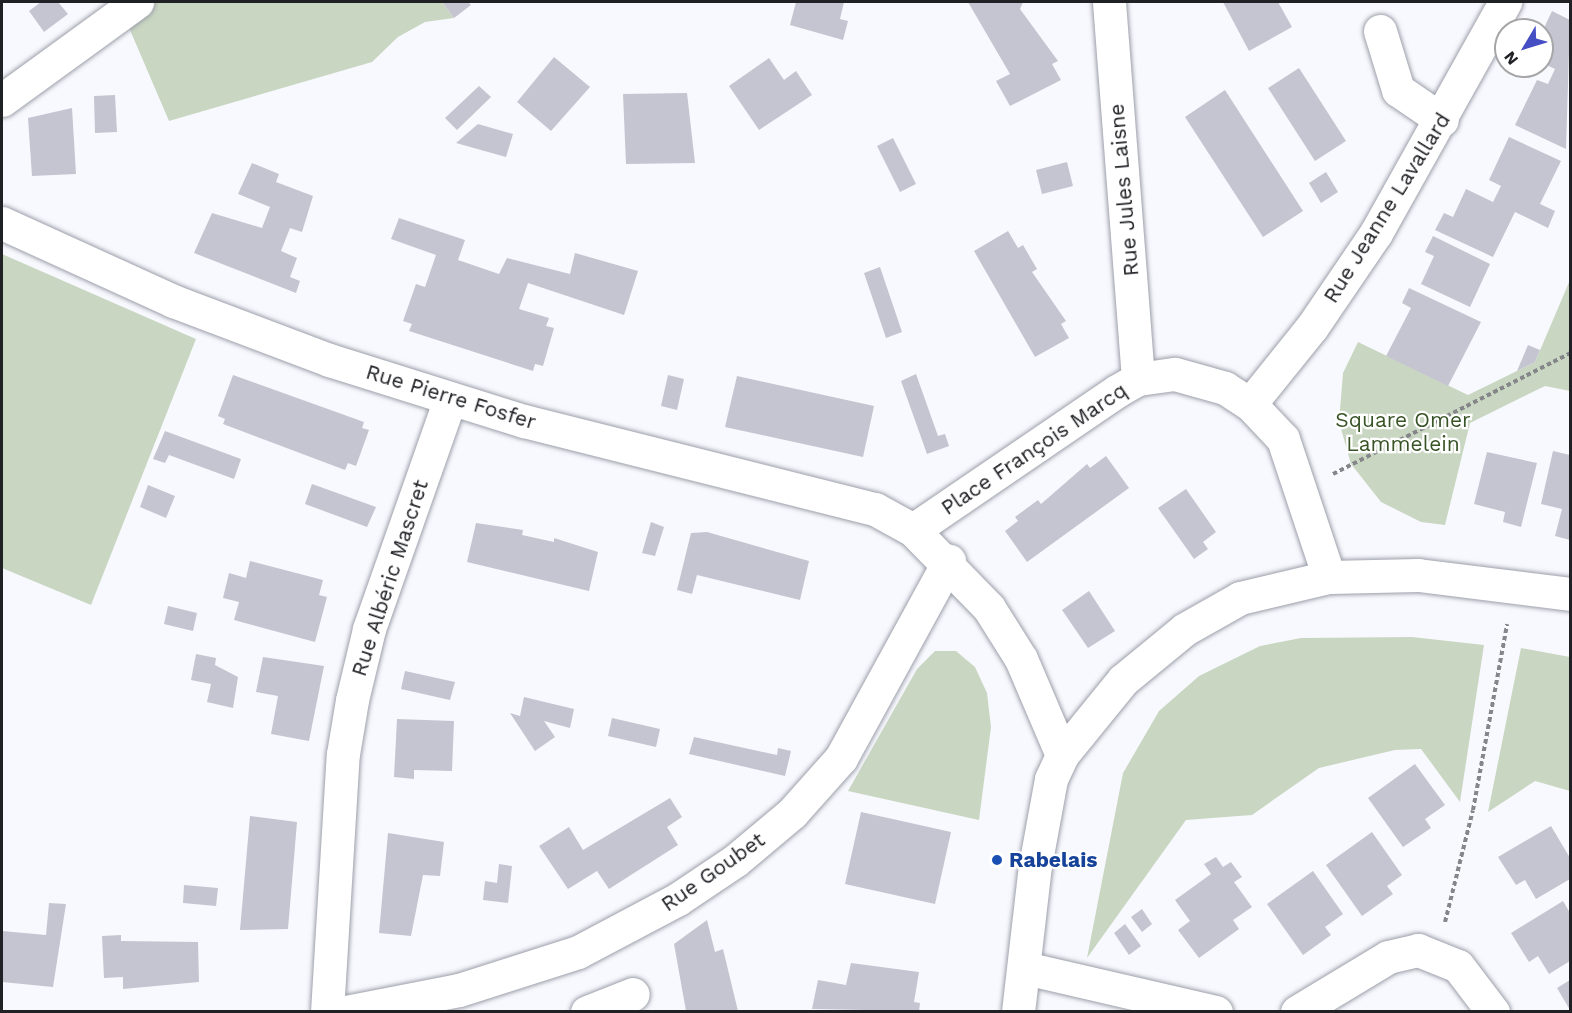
<!DOCTYPE html>
<html>
<head>
<meta charset="utf-8">
<style>
  body { margin:0 }
  #map { position:relative; width:1572px; height:1013px; overflow:hidden; background:#f8f9fe; font-family:"Work Sans",sans-serif }
  div>[style] { position:absolute }
  [style*='--x'] { left:calc(var(--x)*1px); top:calc(var(--y)*1px); width:calc(var(--w)*1px); rotate:calc(var(--a)*1deg) }
  .green>* { inset:0; background:#c9d7c2 }
  .building>* { inset:0; background:#c5c5d1 }
  .path>* { height:4px; margin-top:-2px; transform-origin:0; background:repeating-linear-gradient(90deg,#85868a 0 4.5px,transparent 0 7.5px) }
  .roads { filter:drop-shadow(0 0 2px #9c9faa) drop-shadow(0 0 2px #9c9faa) }
  .minor>* { height:33px; margin:-16.5px; padding:0 16.5px; transform-origin:16.5px; border-radius:16.5px; background:#fff }
  .dots>* { width:16px; height:16px; translate:-50% -50%; box-sizing:border-box; border:3px solid #fff; border-radius:50% }
  span { translate:-50% -50%; white-space:nowrap; text-align:center; line-height:1.15; -webkit-text-stroke:4.5px #fff; paint-order:stroke }
  .street-label { font-size:21px; color:#202125 }
  .park-label { font-size:21px; color:#385426 }
  .transit-label { font-size:21px; color:#164399; font-weight:700 }
  .left { translate:0 -50%; text-align:left }
  .frame { position:absolute; inset:0; border:3px solid #202125; pointer-events:none }
  .north { position:absolute; left:1494px; top:18px; width:60px; height:60px; box-sizing:border-box; background:#fff; border:2px solid #a6a6a8; border-radius:50%; rotate:232deg; font-size:16px; font-weight:700; line-height:24px; text-align:center; color:#202125 }
  .north::after { content:''; display:block; margin:auto; width:21px; height:27px; background:#464ec3; clip-path:polygon(50% 0,100% 100%,50% 72%,0 100%) }
</style>
</head>
<body>
<div id="map">
  <div class="green">
    <div style="clip-path:polygon(157px 2px,442px 2px,454px 18px,425px 22px,398px 37px,372px 62px,169px 121px,127px 23px)"></div>
    <div style="clip-path:polygon(2px 254px,196px 339px,91px 605px,2px 568px)"></div>
    <div style="clip-path:polygon(1570px 280px,1570px 391px,1545px 386px,1470px 423px,1445px 525px,1421px 522px,1381px 502px,1351px 464px,1339px 422px,1343px 373px,1358px 342px,1468px 395px,1535px 362px)"></div>
    <div style="clip-path:polygon(1412px 637px,1484px 645px,1460px 802px,1421px 749px,1395px 750px,1319px 768px,1252px 815px,1186px 820px,1087px 958px,1123px 773px,1159px 711px,1199px 676px,1260px 646px,1301px 638px)"></div>
    <div style="clip-path:polygon(1521px 648px,1570px 657px,1570px 791px,1535px 781px,1488px 812px)"></div>
    <div style="clip-path:polygon(935px 651px,956px 651px,975px 667px,987px 693px,991px 727px,979px 820px,848px 791px,917px 669px)"></div>
  </div>
  <div class="building">
    <div style="clip-path:polygon(41px 2px,58px 2px,68px 14px,44px 32px,29px 11px)"></div>
    <div style="clip-path:polygon(442px 2px,468px 2px,471px 5px,454px 18px)"></div>
    <div style="clip-path:polygon(796px 2px,844px 2px,840px 19px,848px 21px,843px 40px,790px 25px)"></div>
    <div style="clip-path:polygon(968px 2px,1023px 2px,1020px 9px,1058px 61px,1052px 64px,1061px 80px,1010px 106px,996px 81px,1010px 74px)"></div>
    <div style="clip-path:polygon(1223px 2px,1278px 2px,1292px 27px,1249px 51px)"></div>
    <div style="clip-path:polygon(1552px 11px,1570px 20px,1566px 149px,1515px 125px,1537px 80px,1548px 84px,1555px 69px,1542px 63px,1544px 28px)"></div>
    <div style="clip-path:polygon(554px 57px,590px 87px,551px 131px,517px 102px)"></div>
    <div style="clip-path:polygon(769px 58px,784px 80px,796px 71px,812px 95px,759px 130px,729px 86px)"></div>
    <div style="clip-path:polygon(1299px 68px,1346px 141px,1315px 161px,1268px 88px)"></div>
    <div style="clip-path:polygon(479px 86px,491px 97px,457px 130px,445px 118px)"></div>
    <div style="clip-path:polygon(1225px 90px,1303px 211px,1263px 237px,1185px 117px)"></div>
    <div style="clip-path:polygon(687px 93px,695px 163px,626px 164px,623px 94px)"></div>
    <div style="clip-path:polygon(115px 95px,117px 132px,95px 133px,94px 96px)"></div>
    <div style="clip-path:polygon(72px 108px,76px 174px,32px 176px,28px 118px)"></div>
    <div style="clip-path:polygon(478px 124px,513px 134px,506px 157px,456px 143px)"></div>
    <div style="clip-path:polygon(1509px 137px,1561px 161px,1540px 204px,1555px 211px,1548px 228px,1515px 212px,1493px 257px,1435px 230px,1444px 213px,1453px 217px,1466px 189px,1493px 202px,1501px 186px,1489px 180px)"></div>
    <div style="clip-path:polygon(893px 138px,916px 184px,900px 192px,877px 146px)"></div>
    <div style="clip-path:polygon(1067px 162px,1073px 186px,1042px 194px,1036px 170px)"></div>
    <div style="clip-path:polygon(252px 163px,279px 174px,276px 182px,313px 196px,302px 232px,290px 228px,281px 251px,297px 258px,290px 277px,300px 281px,296px 293px,194px 253px,212px 213px,262px 228px,270px 207px,238px 194px)"></div>
    <div style="clip-path:polygon(1326px 172px,1338px 192px,1321px 203px,1309px 183px)"></div>
    <div style="clip-path:polygon(399px 218px,465px 240px,458px 260px,499px 274px,507px 258px,570px 274px,575px 253px,638px 271px,624px 315px,528px 283px,519px 309px,549px 318px,546px 326px,554px 328px,543px 366px,535px 364px,533px 371px,409px 331px,412px 324px,403px 321px,416px 284px,425px 287px,436px 255px,391px 239px)"></div>
    <div style="clip-path:polygon(1008px 231px,1018px 248px,1023px 245px,1037px 269px,1032px 272px,1066px 321px,1061px 324px,1069px 338px,1035px 357px,974px 251px)"></div>
    <div style="clip-path:polygon(1433px 236px,1490px 264px,1470px 307px,1421px 284px,1434px 256px,1425px 252px)"></div>
    <div style="clip-path:polygon(880px 267px,902px 332px,886px 338px,864px 273px)"></div>
    <div style="clip-path:polygon(1409px 288px,1481px 322px,1448px 386px,1386px 356px,1411px 308px,1402px 303px)"></div>
    <div style="clip-path:polygon(1528px 345px,1540px 350px,1535px 362px,1517px 371px)"></div>
    <div style="clip-path:polygon(916px 374px,938px 436px,945px 434px,949px 446px,927px 454px,901px 381px)"></div>
    <div style="clip-path:polygon(233px 375px,364px 422px,362px 428px,369px 430px,356px 466px,348px 463px,345px 470px,223px 424px,225px 419px,218px 416px)"></div>
    <div style="clip-path:polygon(668px 375px,684px 379px,677px 410px,661px 406px)"></div>
    <div style="clip-path:polygon(737px 376px,874px 406px,863px 457px,725px 427px)"></div>
    <div style="clip-path:polygon(165px 431px,241px 459px,234px 479px,169px 455px,165px 463px,153px 459px)"></div>
    <div style="clip-path:polygon(1553px 451px,1570px 455px,1570px 540px,1555px 536px,1562px 509px,1541px 504px)"></div>
    <div style="clip-path:polygon(1487px 452px,1537px 463px,1521px 527px,1503px 522px,1505px 512px,1474px 504px)"></div>
    <div style="clip-path:polygon(1106px 456px,1129px 488px,1027px 562px,1005px 531px,1018px 521px,1015px 517px,1038px 500px,1041px 504px,1087px 464px,1090px 468px)"></div>
    <div style="clip-path:polygon(312px 484px,376px 507px,367px 527px,305px 504px)"></div>
    <div style="clip-path:polygon(148px 485px,175px 496px,166px 518px,140px 507px)"></div>
    <div style="clip-path:polygon(1186px 489px,1216px 532px,1203px 542px,1208px 549px,1194px 559px,1158px 508px)"></div>
    <div style="clip-path:polygon(651px 522px,664px 527px,655px 556px,642px 553px)"></div>
    <div style="clip-path:polygon(476px 523px,523px 530px,522px 535px,554px 542px,554px 538px,598px 552px,589px 591px,467px 562px)"></div>
    <div style="clip-path:polygon(707px 532px,809px 561px,800px 600px,697px 575px,692px 594px,677px 590px,691px 533px)"></div>
    <div style="clip-path:polygon(250px 561px,323px 580px,319px 595px,327px 597px,315px 642px,234px 620px,239px 602px,223px 598px,229px 573px,246px 578px)"></div>
    <div style="clip-path:polygon(1089px 591px,1115px 631px,1088px 648px,1062px 610px)"></div>
    <div style="clip-path:polygon(168px 606px,197px 613px,193px 631px,164px 624px)"></div>
    <div style="clip-path:polygon(196px 654px,216px 658px,215px 665px,238px 677px,233px 708px,207px 702px,211px 684px,191px 680px)"></div>
    <div style="clip-path:polygon(263px 657px,324px 666px,309px 741px,271px 734px,278px 696px,256px 692px)"></div>
    <div style="clip-path:polygon(405px 671px,455px 682px,450px 700px,401px 689px)"></div>
    <div style="clip-path:polygon(524px 697px,574px 709px,570px 728px,544px 721px,555px 737px,535px 751px,510px 713px,520px 716px)"></div>
    <div style="clip-path:polygon(612px 718px,660px 729px,656px 747px,608px 736px)"></div>
    <div style="clip-path:polygon(397px 719px,454px 721px,452px 771px,414px 770px,414px 779px,394px 777px)"></div>
    <div style="clip-path:polygon(694px 737px,777px 755px,778px 748px,791px 751px,785px 776px,689px 754px)"></div>
    <div style="clip-path:polygon(1415px 764px,1445px 805px,1425px 819px,1431px 828px,1403px 847px,1368px 798px)"></div>
    <div style="clip-path:polygon(670px 798px,682px 817px,667px 827px,678px 845px,609px 889px,597px 871px,568px 889px,539px 846px,569px 827px,583px 850px)"></div>
    <div style="clip-path:polygon(861px 812px,951px 832px,935px 904px,845px 884px)"></div>
    <div style="clip-path:polygon(250px 816px,297px 822px,288px 929px,240px 930px)"></div>
    <div style="clip-path:polygon(1551px 826px,1570px 858px,1570px 879px,1536px 899px,1525px 880px,1516px 885px,1498px 857px)"></div>
    <div style="clip-path:polygon(1372px 832px,1402px 875px,1387px 886px,1393px 894px,1362px 916px,1326px 865px)"></div>
    <div style="clip-path:polygon(388px 833px,444px 842px,440px 876px,423px 875px,411px 936px,379px 933px)"></div>
    <div style="clip-path:polygon(1216px 857px,1223px 867px,1231px 862px,1242px 877px,1234px 882px,1252px 907px,1233px 920px,1239px 929px,1199px 958px,1178px 930px,1190px 921px,1175px 900px,1211px 874px,1204px 864px)"></div>
    <div style="clip-path:polygon(499px 864px,512px 866px,508px 903px,483px 900px,485px 881px,497px 883px)"></div>
    <div style="clip-path:polygon(1313px 871px,1343px 914px,1325px 927px,1331px 935px,1303px 955px,1267px 904px)"></div>
    <div style="clip-path:polygon(184px 885px,218px 888px,216px 906px,183px 903px)"></div>
    <div style="clip-path:polygon(1563px 901px,1570px 913px,1570px 961px,1549px 974px,1538px 956px,1529px 962px,1511px 933px)"></div>
    <div style="clip-path:polygon(49px 903px,66px 904px,53px 987px,2px 982px,2px 931px,46px 935px)"></div>
    <div style="clip-path:polygon(1142px 909px,1152px 924px,1142px 932px,1131px 917px)"></div>
    <div style="clip-path:polygon(707px 920px,715px 952px,723px 949px,738px 1011px,686px 1011px,674px 944px)"></div>
    <div style="clip-path:polygon(1125px 924px,1141px 946px,1129px 955px,1114px 933px)"></div>
    <div style="clip-path:polygon(121px 935px,121px 941px,198px 942px,199px 982px,123px 989px,123px 977px,104px 978px,102px 936px)"></div>
    <div style="clip-path:polygon(851px 963px,919px 972px,914px 1002px,920px 1003px,919px 1011px,812px 1009px,818px 980px,846px 985px)"></div>
    <div style="clip-path:polygon(1570px 980px,1570px 1010px,1557px 988px)"></div>
  </div>
  <div class="path">
    <div style="--x:1333;--y:474;--w:266;--a:-27"></div>
    <div style="--x:1445;--y:922;--w:115;--a:-76"></div>
    <div style="--x:1473;--y:810;--w:189;--a:-79.6"></div>
  </div>
  <div class="roads">
    <div class="minor">
      <div style="--x:1109;--y:2;--w:378;--a:85.6"></div>
      <div style="--x:1380;--y:31;--w:62;--a:73"></div>
      <div style="--x:1398;--y:90;--w:53;--a:34.3"></div>
      <div style="--x:2;--y:100;--w:167;--a:-36"></div>
      <div style="--x:2;--y:223;--w:188;--a:24.5"></div>
      <div style="--x:173;--y:301;--w:167;--a:20.7"></div>
      <div style="--x:329;--y:360;--w:204;--a:17.4"></div>
      <div style="--x:524;--y:421;--w:362;--a:14.1"></div>
      <div style="--x:875;--y:509;--w:43;--a:28.9"></div>
      <div style="--x:913;--y:530;--w:109;--a:45.7"></div>
      <div style="--x:989;--y:608;--w:60;--a:57.9"></div>
      <div style="--x:1021;--y:659;--w:104;--a:66.9"></div>
      <div style="--x:1250;--y:404;--w:99;--a:-51.2"></div>
      <div style="--x:1312;--y:327;--w:114;--a:-55.8"></div>
      <div style="--x:1376;--y:233;--w:265;--a:-60.8"></div>
      <div style="--x:913;--y:530;--w:247;--a:-34.3"></div>
      <div style="--x:1117;--y:391;--w:24;--a:-30"></div>
      <div style="--x:1138;--y:379;--w:37;--a:-8"></div>
      <div style="--x:1175;--y:374;--w:52;--a:15.6"></div>
      <div style="--x:1225;--y:388;--w:30;--a:33"></div>
      <div style="--x:1250;--y:404;--w:48;--a:46.7"></div>
      <div style="--x:1283;--y:439;--w:145;--a:71.6"></div>
      <div style="--x:1025;--y:968;--w:196;--a:13"></div>
      <div style="--x:327;--y:1012;--w:258;--a:-86.5"></div>
      <div style="--x:343;--y:754;--w:55;--a:-80.5"></div>
      <div style="--x:352;--y:700;--w:73;--a:-76.5"></div>
      <div style="--x:369;--y:629;--w:244;--a:-70.6"></div>
      <div style="--x:346;--y:1012;--w:115;--a:-11"></div>
      <div style="--x:459;--y:990;--w:125;--a:-17.7"></div>
      <div style="--x:578;--y:952;--w:113;--a:-27.9"></div>
      <div style="--x:678;--y:899;--w:70;--a:-33.9"></div>
      <div style="--x:736;--y:860;--w:73;--a:-40"></div>
      <div style="--x:792;--y:813;--w:74;--a:-48.3"></div>
      <div style="--x:841;--y:758;--w:225;--a:-61.3"></div>
      <div style="--x:587;--y:1012;--w:49;--a:-21.4"></div>
      <div style="--x:1018;--y:1012;--w:147;--a:-83.4"></div>
      <div style="--x:1035;--y:866;--w:88;--a:-79.6"></div>
      <div style="--x:1051;--y:779;--w:26;--a:-65"></div>
      <div style="--x:1062;--y:755;--w:97;--a:-50.9"></div>
      <div style="--x:1123;--y:680;--w:80;--a:-39.4"></div>
      <div style="--x:1185;--y:629;--w:63;--a:-29.4"></div>
      <div style="--x:1240;--y:598;--w:91;--a:-13.3"></div>
      <div style="--x:1329;--y:577;--w:89;--a:-1.3"></div>
      <div style="--x:1418;--y:575;--w:153;--a:7.1"></div>
      <div style="--x:1297;--y:1012;--w:106;--a:-31.1"></div>
      <div style="--x:1388;--y:957;--w:31;--a:-13"></div>
      <div style="--x:1418;--y:950;--w:43;--a:21.8"></div>
      <div style="--x:1458;--y:966;--w:58;--a:52.7"></div>
    </div>
  </div>
  <div class="dots">
    <div style="left:997px;top:860px;background:#1a4fb4"></div>
  </div>
  <div class="street-label">
    <span style="left:1124px;top:190px;rotate:-95deg">Rue Jules Laisne</span>
    <span style="left:1387px;top:208px;rotate:-58deg">Rue Jeanne Lavallard</span>
    <span style="left:451px;top:397px;rotate:17deg">Rue Pierre Fosfer</span>
    <span style="left:1034px;top:449px;rotate:-34deg">Place François Marcq</span>
    <span style="left:390px;top:578px;rotate:-72deg">Rue Albéric Mascret</span>
    <span style="left:713px;top:872px;rotate:-35deg">Rue Goubet</span>
  </div>
  <div class="park-label">
    <span style="left:1403px;top:432px">Square Omer<br>Lammelein</span>
  </div>
  <div class="transit-label">
    <span class="left" style="left:1009px;top:860px">Rabelais</span>
  </div>
  <div class="frame"></div>
  <div class="north">N</div>
</div>
</body>
</html>
